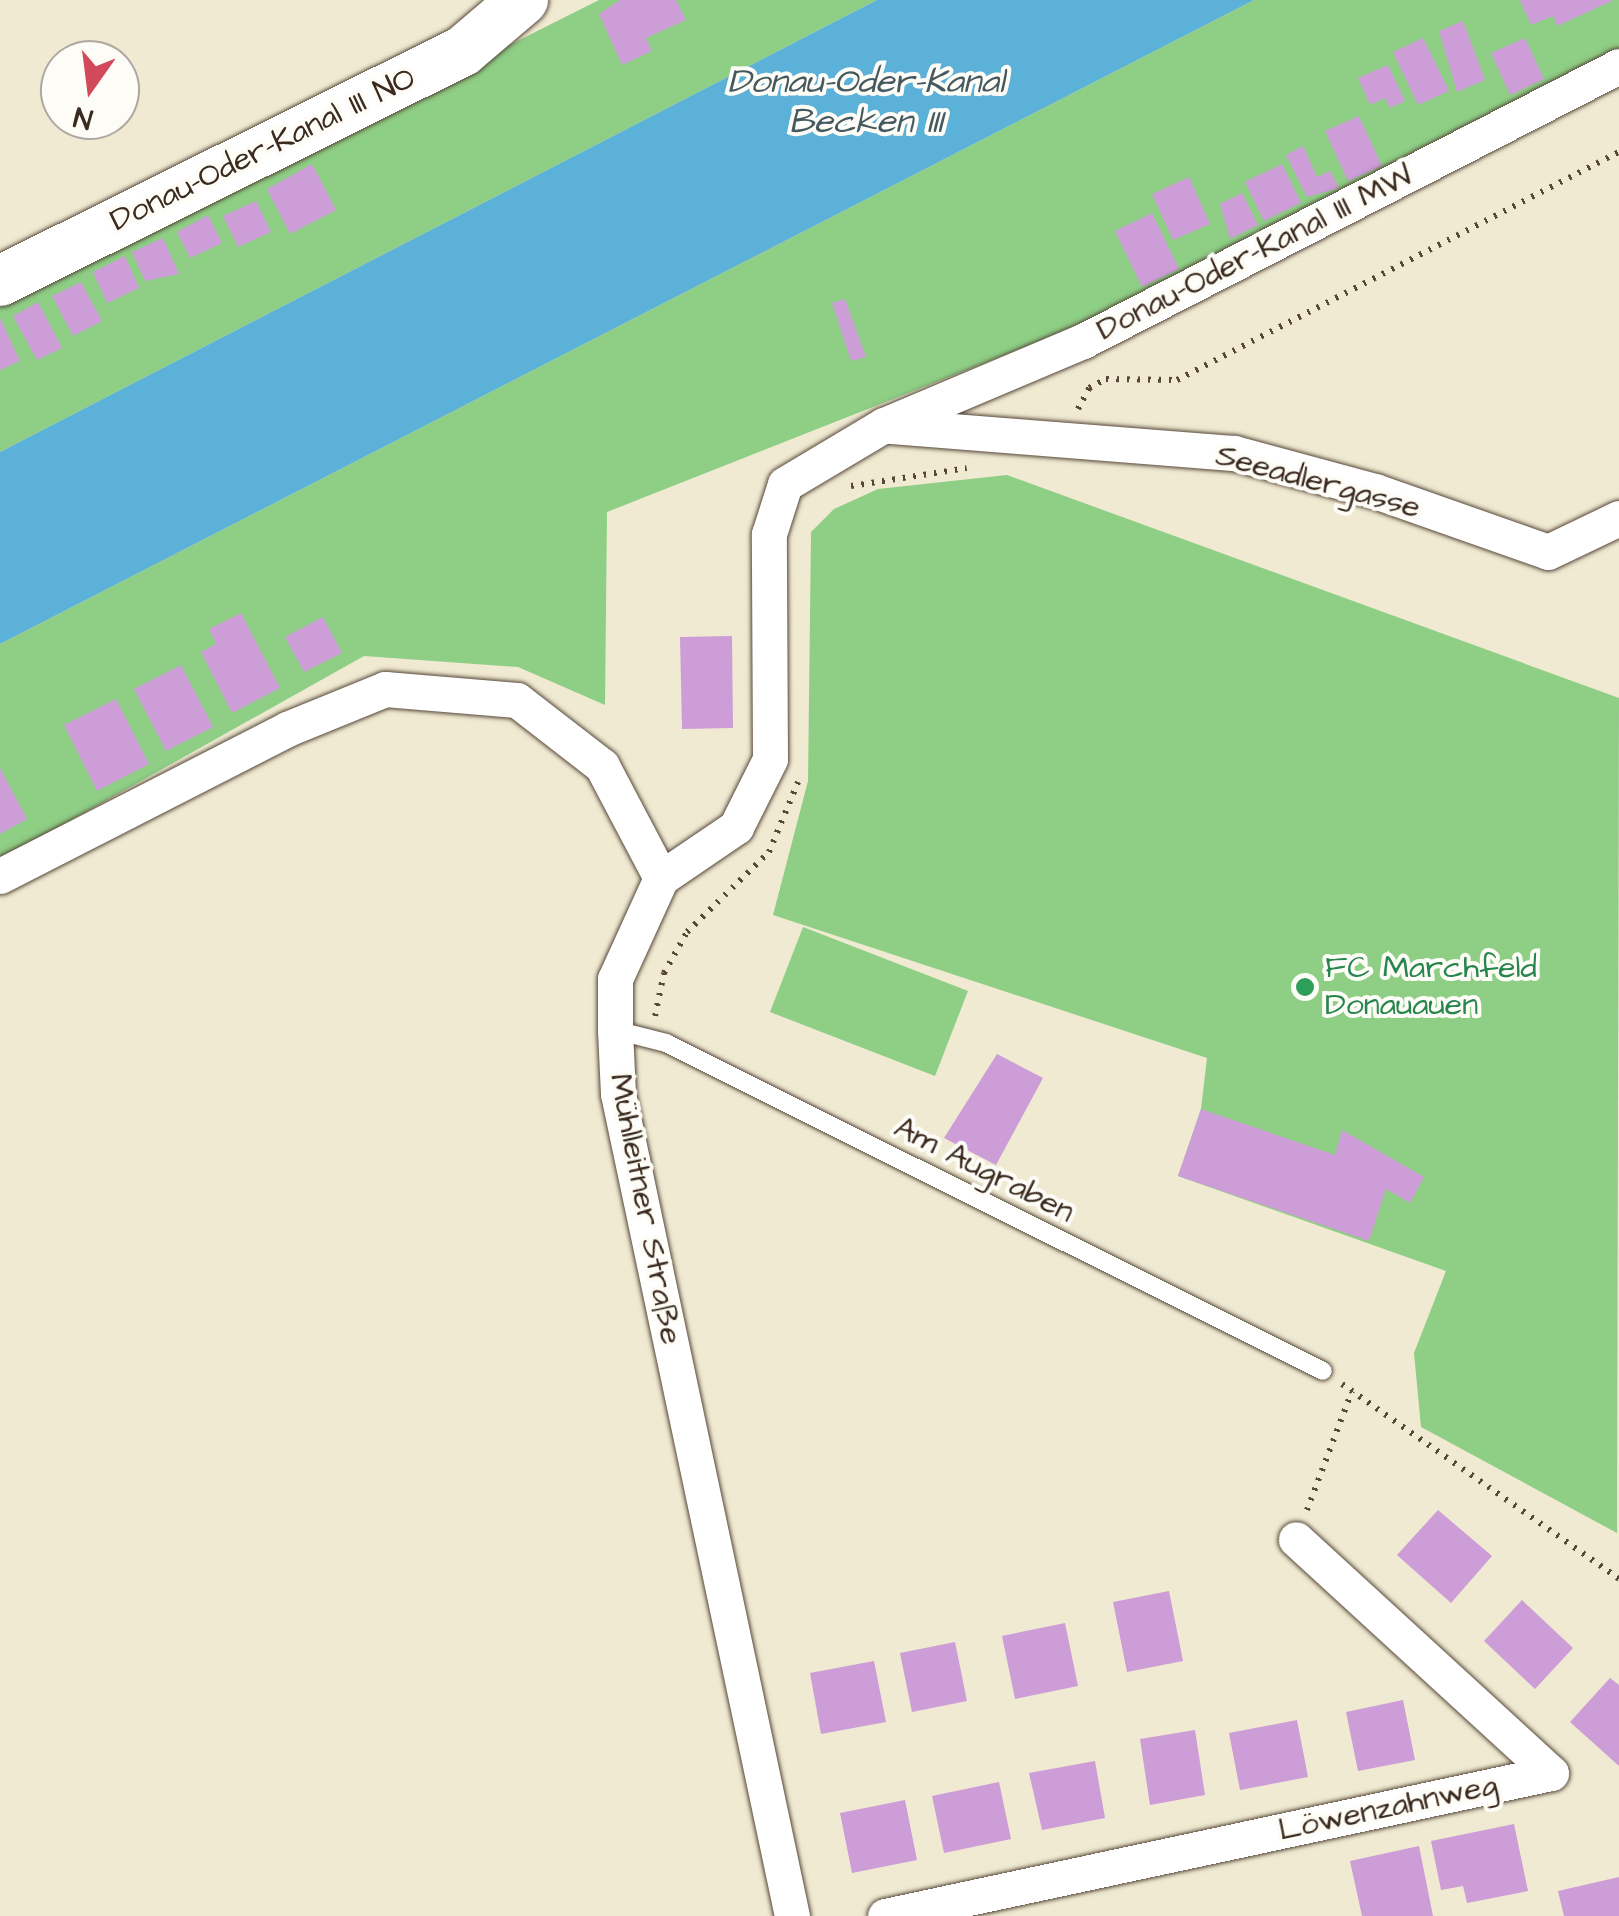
<!DOCTYPE html>
<html>
<head>
<meta charset="utf-8">
<style>
  body { margin:0 }
  #map { position:relative; width:1619px; height:1916px; overflow:hidden; background:#f0ead2; font-family:"Architects Daughter",sans-serif }
  div>[style] { position:absolute }
  [style*='--x'] { left:calc(var(--x)*1px); top:calc(var(--y)*1px); width:calc(var(--w)*1px); rotate:calc(var(--a)*1deg) }
  .green>* { inset:0; background:#8ece85 }
  .water>* { inset:0; background:#5bb1d8 }
  .building>* { inset:0; background:#cc9dd7 }
  .path>* { height:6px; margin-top:-3px; transform-origin:0; background:repeating-linear-gradient(90deg,#564739 0 2.5px,transparent 0 10.5px) }
  .roads { filter:drop-shadow(0 0 2px #564739) drop-shadow(0 0 2px #564739) }
  .lane>* { height:18px; margin:-9px; padding:0 9px; transform-origin:9px; border-radius:9px; background:#fff }
  .street>* { height:35px; margin:-17.5px; padding:0 17.5px; transform-origin:17.5px; border-radius:17.5px; background:#fff }
  .secondary>* { height:50px; margin:-25px; padding:0 25px; transform-origin:25px; border-radius:25px; background:#fff }
  .dots>* { width:28px; height:28px; translate:-50% -50%; box-sizing:border-box; border:5px solid #fdfcf7; border-radius:50% }
  span { translate:-50% -50%; white-space:nowrap; text-align:center; line-height:1.15; -webkit-text-stroke:8px #fdfcf7; paint-order:stroke }
  .street-label { font-size:32px; color:#3b2a1e }
  .leisure-label { font-size:32px; color:#27864d }
  .left { translate:0 -50%; text-align:left }
  .water-label { font-size:35px; color:#46595f; font-style:italic }
  .north { position:absolute; left:40px; top:40px; width:100px; height:100px; box-sizing:border-box; background:#fdfcf7; border:2px solid #afa8a0; border-radius:50%; rotate:194deg; font-size:28px; font-weight:700; line-height:40px; text-align:center; color:#3b2a1e }
  .north::after { content:''; display:block; margin:auto; width:35px; height:45px; background:#d1495b; clip-path:polygon(50% 0,100% 100%,50% 72%,0 100%) }
</style>
</head>
<body>
<div id="map">
  <div class="green">
    <div style="clip-path:polygon(599px 0,877px 0,0 452px,0 301px)"></div>
    <div style="clip-path:polygon(1254px 0,1619px 0,1619px 52px,1081px 325px,607px 512px,605px 705px,518px 667px,364px 656px,0 860px,0 644px)"></div>
    <div style="clip-path:polygon(1007px 475px,1619px 698px,1617px 1533px,1421px 1427px,1414px 1353px,1446px 1271px,1178px 1176px,1201px 1109px,1207px 1058px,773px 915px,808px 781px,811px 532px,834px 509px,878px 489px)"></div>
    <div style="clip-path:polygon(803px 927px,968px 991px,935px 1076px,770px 1012px)"></div>
  </div>
  <div class="water">
    <div style="clip-path:polygon(877px 0,1254px 0,0 644px,0 452px)"></div>
  </div>
  <div class="building">
    <div style="clip-path:polygon(620px 0,676px 0,686px 20px,646px 38px,652px 51px,622px 65px,599px 14px)"></div>
    <div style="clip-path:polygon(1520px 0,1614px 0,1557px 26px,1553px 16px,1531px 25px)"></div>
    <div style="clip-path:polygon(1463px 21px,1485px 80px,1457px 92px,1439px 31px)"></div>
    <div style="clip-path:polygon(1423px 38px,1449px 91px,1418px 105px,1393px 52px)"></div>
    <div style="clip-path:polygon(1525px 38px,1544px 79px,1510px 95px,1491px 53px)"></div>
    <div style="clip-path:polygon(1388px 65px,1405px 101px,1390px 108px,1385px 98px,1370px 105px,1358px 78px)"></div>
    <div style="clip-path:polygon(1359px 116px,1382px 166px,1348px 181px,1325px 131px)"></div>
    <div style="clip-path:polygon(1303px 146px,1317px 177px,1330px 171px,1339px 188px,1307px 197px,1286px 155px)"></div>
    <div style="clip-path:polygon(312px 164px,336px 210px,290px 234px,267px 189px)"></div>
    <div style="clip-path:polygon(1282px 164px,1301px 203px,1264px 221px,1245px 182px)"></div>
    <div style="clip-path:polygon(1189px 177px,1210px 224px,1173px 240px,1152px 194px)"></div>
    <div style="clip-path:polygon(1242px 193px,1258px 225px,1230px 239px,1220px 204px)"></div>
    <div style="clip-path:polygon(256px 201px,271px 232px,238px 247px,223px 216px)"></div>
    <div style="clip-path:polygon(1152px 213px,1179px 269px,1142px 287px,1115px 231px)"></div>
    <div style="clip-path:polygon(208px 215px,222px 243px,190px 258px,177px 232px)"></div>
    <div style="clip-path:polygon(163px 238px,179px 274px,145px 281px,132px 252px)"></div>
    <div style="clip-path:polygon(125px 256px,139px 288px,107px 303px,93px 272px)"></div>
    <div style="clip-path:polygon(81px 282px,102px 321px,73px 336px,52px 296px)"></div>
    <div style="clip-path:polygon(845px 299px,866px 357px,851px 361px,832px 303px)"></div>
    <div style="clip-path:polygon(38px 302px,62px 348px,37px 360px,13px 316px)"></div>
    <div style="clip-path:polygon(0 318px,20px 361px,0 370px)"></div>
    <div style="clip-path:polygon(241px 613px,280px 688px,232px 713px,201px 652px,216px 644px,209px 629px)"></div>
    <div style="clip-path:polygon(323px 617px,342px 653px,304px 672px,285px 637px)"></div>
    <div style="clip-path:polygon(732px 636px,733px 728px,682px 729px,680px 637px)"></div>
    <div style="clip-path:polygon(181px 665px,213px 727px,166px 751px,134px 689px)"></div>
    <div style="clip-path:polygon(116px 699px,149px 764px,97px 791px,64px 725px)"></div>
    <div style="clip-path:polygon(0 768px,27px 819px,0 834px)"></div>
    <div style="clip-path:polygon(997px 1054px,1043px 1078px,996px 1165px,944px 1138px)"></div>
    <div style="clip-path:polygon(1201px 1109px,1335px 1155px,1342px 1130px,1424px 1177px,1410px 1203px,1386px 1189px,1369px 1241px,1178px 1176px)"></div>
    <div style="clip-path:polygon(1438px 1510px,1492px 1556px,1451px 1603px,1397px 1555px)"></div>
    <div style="clip-path:polygon(1169px 1591px,1183px 1661px,1127px 1672px,1113px 1602px)"></div>
    <div style="clip-path:polygon(1522px 1600px,1573px 1648px,1535px 1689px,1484px 1641px)"></div>
    <div style="clip-path:polygon(1065px 1623px,1078px 1686px,1015px 1699px,1002px 1636px)"></div>
    <div style="clip-path:polygon(955px 1642px,967px 1701px,912px 1712px,900px 1653px)"></div>
    <div style="clip-path:polygon(874px 1661px,886px 1722px,821px 1734px,810px 1673px)"></div>
    <div style="clip-path:polygon(1610px 1678px,1619px 1685px,1619px 1766px,1570px 1722px)"></div>
    <div style="clip-path:polygon(1403px 1700px,1415px 1760px,1358px 1771px,1346px 1712px)"></div>
    <div style="clip-path:polygon(1297px 1720px,1308px 1777px,1240px 1790px,1229px 1733px)"></div>
    <div style="clip-path:polygon(1195px 1730px,1205px 1795px,1150px 1805px,1140px 1739px)"></div>
    <div style="clip-path:polygon(1095px 1761px,1105px 1818px,1042px 1830px,1029px 1773px)"></div>
    <div style="clip-path:polygon(999px 1782px,1011px 1839px,944px 1853px,932px 1796px)"></div>
    <div style="clip-path:polygon(905px 1800px,917px 1860px,852px 1873px,840px 1813px)"></div>
    <div style="clip-path:polygon(1514px 1824px,1528px 1891px,1467px 1903px,1463px 1886px,1441px 1890px,1431px 1841px)"></div>
    <div style="clip-path:polygon(1419px 1846px,1433px 1916px,1362px 1916px,1350px 1861px)"></div>
    <div style="clip-path:polygon(1619px 1877px,1619px 1916px,1564px 1916px,1558px 1891px)"></div>
  </div>
  <div class="path">
    <div style="--x:1078;--y:409;--w:24;--a:-62"></div>
    <div style="--x:1089;--y:388;--w:19;--a:-28"></div>
    <div style="--x:1106;--y:379;--w:71;--a:0.8"></div>
    <div style="--x:1177;--y:380;--w:497;--a:-27.3"></div>
    <div style="--x:851;--y:486;--w:117;--a:-8.8"></div>
    <div style="--x:655;--y:1016;--w:44;--a:-78.2"></div>
    <div style="--x:664;--y:973;--w:47;--a:-60.7"></div>
    <div style="--x:687;--y:932;--w:115;--a:-44.3"></div>
    <div style="--x:769;--y:852;--w:76;--a:-67.5"></div>
    <div style="--x:1342;--y:1384;--w:339;--a:35.1"></div>
    <div style="--x:1307;--y:1510;--w:127;--a:-69.3"></div>
  </div>
  <div class="roads">
    <div class="lane">
      <div style="--x:615;--y:1030;--w:53;--a:14.3"></div>
      <div style="--x:666;--y:1043;--w:734;--a:26.53"></div>
    </div>
    <div class="street">
      <div style="--x:890;--y:426;--w:345;--a:4.5"></div>
      <div style="--x:1234;--y:453;--w:146;--a:15.1"></div>
      <div style="--x:1375;--y:491;--w:183;--a:19.4"></div>
      <div style="--x:1548;--y:552;--w:79;--a:-25.6"></div>
      <div style="--x:0;--y:876;--w:322;--a:-27.1"></div>
      <div style="--x:287;--y:729;--w:106;--a:-22.2"></div>
      <div style="--x:385;--y:689;--w:132;--a:4.8"></div>
      <div style="--x:517;--y:700;--w:108;--a:37.8"></div>
      <div style="--x:602;--y:766;--w:127;--a:62.2"></div>
      <div style="--x:792;--y:1916;--w:840;--a:-101.95"></div>
      <div style="--x:618;--y:1094;--w:64;--a:-92.7"></div>
      <div style="--x:615;--y:1030;--w:51;--a:-90"></div>
      <div style="--x:615;--y:979;--w:111;--a:-65.5"></div>
      <div style="--x:661;--y:878;--w:91;--a:-34.2"></div>
      <div style="--x:736;--y:827;--w:76;--a:-63.4"></div>
      <div style="--x:770;--y:759;--w:225;--a:-90.3"></div>
      <div style="--x:769;--y:534;--w:52;--a:-72.3"></div>
      <div style="--x:785;--y:484;--w:115;--a:-30.8"></div>
      <div style="--x:884;--y:425;--w:216;--a:-22.9"></div>
      <div style="--x:1083;--y:341;--w:602;--a:-27.16"></div>
      <div style="--x:885;--y:1916;--w:681;--a:-12.12"></div>
      <div style="--x:1551;--y:1773;--w:346;--a:-137.5"></div>
    </div>
    <div class="secondary">
      <div style="--x:0;--y:281;--w:517;--a:-26.42"></div>
      <div style="--x:463;--y:51;--w:79;--a:-40.4"></div>
    </div>
  </div>
  <div class="dots">
    <div style="left:1305px;top:987px;background:#2e9e5b"></div>
  </div>
  <div class="street-label">
    <span style="left:263px;top:150px;rotate:-26deg">Donau-Oder-Kanal III NO</span>
    <span style="left:1255px;top:253px;rotate:-27deg">Donau-Oder-Kanal III MW</span>
    <span style="left:1318px;top:482px;rotate:15deg">Seeadlergasse</span>
    <span style="left:984px;top:1170px;rotate:27deg">Am Augraben</span>
    <span style="left:645px;top:1209px;rotate:79deg">Mühlleitner Straße</span>
    <span style="left:1388px;top:1808px;rotate:-12deg">Löwenzahnweg</span>
  </div>
  <div class="leisure-label">
    <span class="left" style="left:1325px;top:987px">FC Marchfeld<br>Donauauen</span>
  </div>
  <div class="water-label">
    <span style="left:866px;top:102px">Donau-Oder-Kanal<br>Becken III</span>
  </div>
  <div class="north">N</div>
</div>
</body>
</html>
